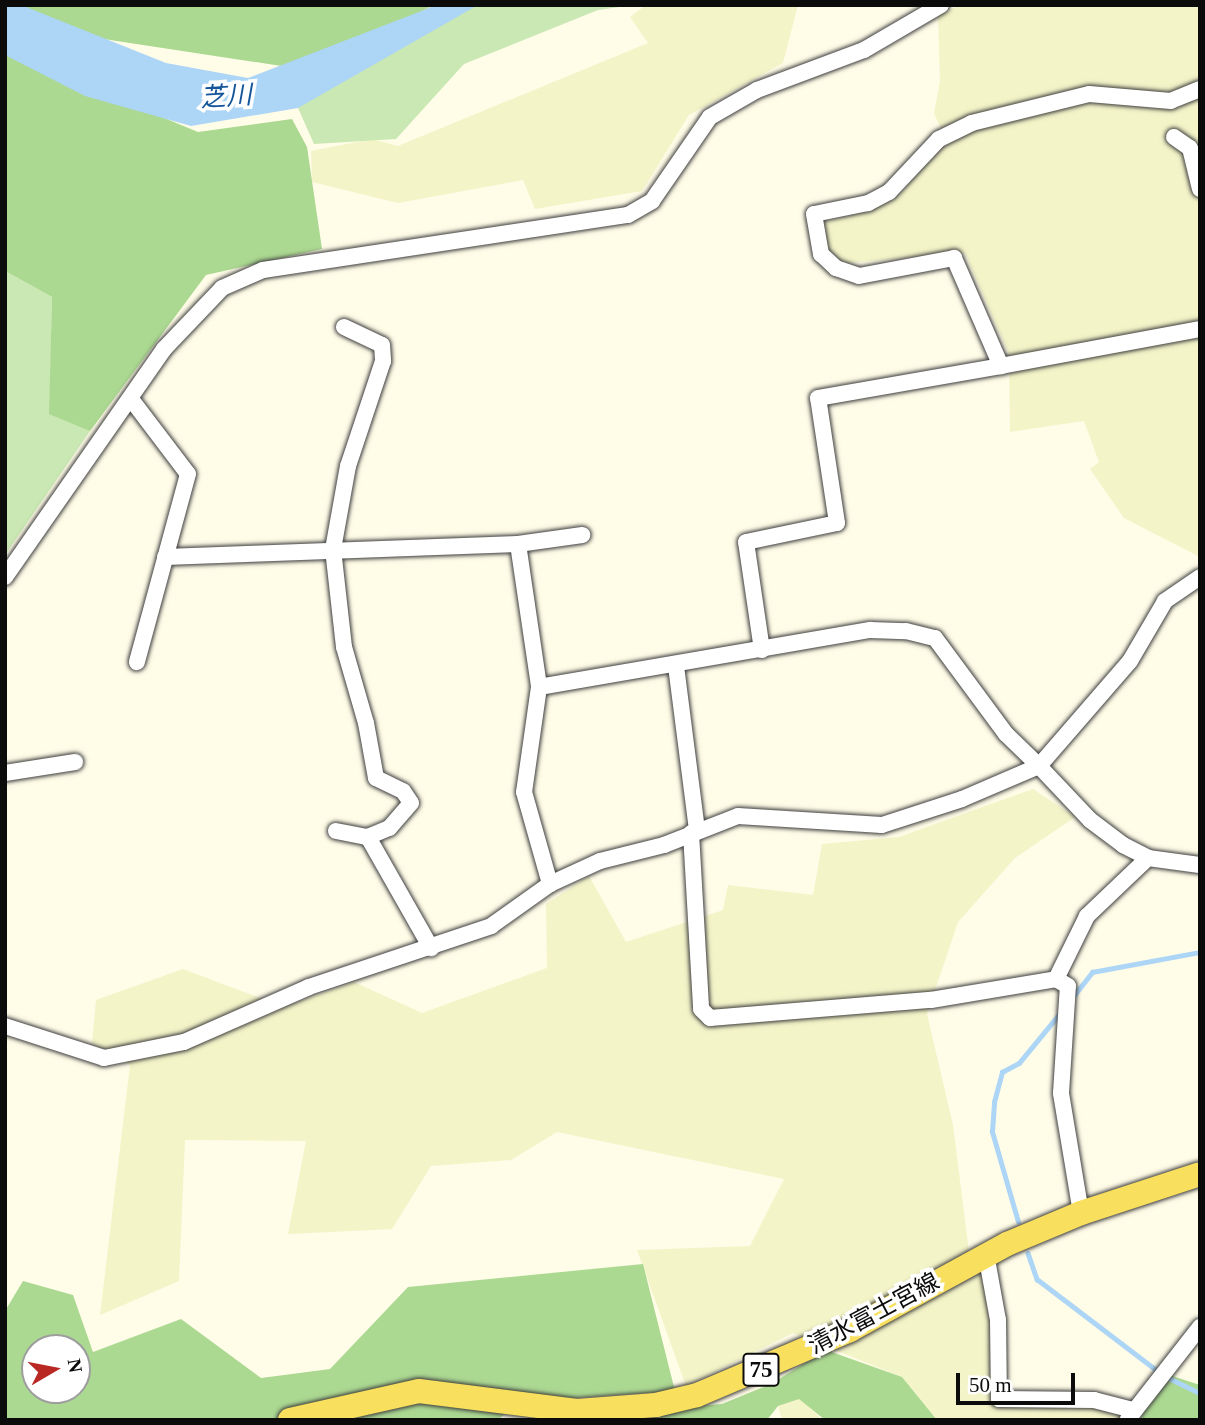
<!DOCTYPE html>
<html>
<head>
<meta charset="utf-8">
<style>
  body { margin:0 }
  #map { position:relative; width:1205px; height:1425px; overflow:hidden; background:#fffce8; font-family:"Times New Roman","Noto Sans JP",serif }
  div>[style] { position:absolute }
  [style*='--x'] { left:calc(var(--x)*1px); top:calc(var(--y)*1px); width:calc(var(--w)*1px); rotate:calc(var(--a)*1deg) }
  .farmland>* { inset:0; background:#f4f4c9 }
  .green>* { inset:0; background:#cae8b3 }
  .forest>* { inset:0; background:#acd992 }
  .water>* { inset:0; background:#add5f6 }
  .stream>* { height:4.5px; margin:-2.25px; padding:0 2.25px; transform-origin:2.25px; border-radius:2.25px; background:#add5f6 }
  .roads { filter:drop-shadow(0 0 2px #3e3e3e) drop-shadow(0 0 2px #3e3e3e) }
  .street>* { height:16px; margin:-8px; padding:0 8px; transform-origin:8px; border-radius:8px; background:#fff }
  .primary>* { height:24px; margin:-12px; padding:0 12px; transform-origin:12px; border-radius:12px; background:#f9df5e }
  span { translate:-50% -50%; white-space:nowrap; text-align:center; line-height:1.15; -webkit-text-stroke:7px #fff; paint-order:stroke }
  .shield-label span { padding:2px 5px; background:#fff; border:2px solid; border-radius:5px; -webkit-text-stroke-width:0 }
  .shield-label { font-size:23px; color:#0b0b0b; font-weight:700 }
  .street-label { font-size:24px; color:#0b0b0b }
  .water-label { font-size:26px; color:#15569b; font-style:italic }
  .frame { position:absolute; inset:0; border:7px solid #0b0b0b; pointer-events:none }
  .north { position:absolute; left:21px; top:1334px; width:70px; height:70px; box-sizing:border-box; background:#fff; border:2px solid #9d9d9d; border-radius:50%; rotate:80deg; font-size:19px; font-weight:700; line-height:28px; text-align:center; color:#0b0b0b }
  .north::after { content:''; display:block; margin:auto; width:24px; height:32px; background:#ba2823; clip-path:polygon(50% 0,100% 100%,50% 72%,0 100%) }
  .scale { position:absolute; left:956px; top:1373px; width:119px; height:32px; box-sizing:border-box; border:4px solid #0b0b0b; border-top:0; padding-left:9px; font-size:21px; line-height:24px; white-space:nowrap; color:#0b0b0b; -webkit-text-stroke:5px #fff; paint-order:stroke }
</style>
</head>
<body>
<div id="map">
  <div class="farmland">
    <div style="clip-path:polygon(646px 5px,798px 5px,783px 63px,689px 115px,642px 191px,535px 209px,523px 180px,398px 203px,312px 182px,311px 151px,372px 139px,398px 146px,648px 43px,630px 17px)"></div>
    <div style="clip-path:polygon(961px 5px,1200px 5px,1200px 557px,1124px 518px,1090px 469px,1099px 462px,1084px 421px,1010px 432px,1009px 354px,965px 253px,836px 264px,826px 245px,824px 222px,869px 211px,903px 191px,945px 138px,934px 113px,940px 81px,938px 15px)"></div>
    <div style="clip-path:polygon(1033px 789px,1075px 817px,1015px 858px,958px 922px,927px 1014px,953px 1125px,969px 1252px,995px 1280px,999px 1399px,1130px 1409px,1125px 1420px,937px 1420px,902px 1377px,793px 1333px,686px 1386px,637px 1250px,750px 1246px,784px 1179px,557px 1132px,511px 1160px,431px 1166px,392px 1229px,288px 1234px,306px 1141px,185px 1140px,179px 1281px,100px 1315px,130px 1065px,92px 1043px,96px 1000px,183px 969px,284px 1007px,354px 982px,422px 1013px,547px 968px,546px 904px,589px 876px,626px 942px,723px 910px,728px 885px,813px 895px,822px 844px,899px 837px)"></div>
    <div style="clip-path:polygon(799px 1398px,823px 1420px,782px 1420px,778px 1406px)"></div>
  </div>
  <div class="green">
    <div style="clip-path:polygon(430px 5px,634px 5px,598px 10px,464px 64px,396px 139px,314px 144px,298px 108px)"></div>
    <div style="clip-path:polygon(5px 271px,52px 297px,50px 405px,90px 431px,5px 555px)"></div>
  </div>
  <div class="forest">
    <div style="clip-path:polygon(5px 5px,432px 5px,393px 29px,288px 67px,97px 38px)"></div>
    <div style="clip-path:polygon(5px 52px,198px 132px,292px 119px,307px 147px,322px 249px,206px 275px,90px 431px,49px 414px,52px 297px,5px 271px)"></div>
    <div style="clip-path:polygon(evenodd,643px 1264px,675px 1391px,518px 1402px,498px 1420px,5px 1420px,5px 1311px,23px 1281px,73px 1295px,93px 1352px,181px 1319px,261px 1378px,330px 1369px,408px 1287px,643px 1264px,35px 1348px,77px 1348px,77px 1390px,35px 1390px,35px 1348px)"></div>
    <div style="clip-path:polygon(826px 1350px,902px 1377px,937px 1420px,825px 1420px,799px 1399px,778px 1406px,767px 1420px,617px 1420px,670px 1408px,722px 1404px,771px 1384px)"></div>
    <div style="clip-path:polygon(1163px 1373px,1200px 1385px,1200px 1420px,1140px 1420px)"></div>
  </div>
  <div class="water">
    <div style="clip-path:polygon(5px 5px,21px 5px,166px 63px,248px 78px,437px 5px,478px 5px,298px 108px,191px 126px,85px 96px,5px 55px)"></div>
  </div>
  <div class="stream">
    <div style="--x:1072;--y:998;--w:33;--a:-52"></div>
    <div style="--x:1092;--y:972;--w:110;--a:-10.5"></div>
    <div style="--x:1018;--y:1222;--w:94;--a:-106.1"></div>
    <div style="--x:992;--y:1132;--w:30;--a:-86"></div>
    <div style="--x:994;--y:1102;--w:31;--a:-75"></div>
    <div style="--x:1002;--y:1072;--w:19;--a:-28"></div>
    <div style="--x:1019;--y:1063;--w:65;--a:-50.6"></div>
    <div style="--x:1028;--y:1253;--w:28;--a:71"></div>
    <div style="--x:1037;--y:1279;--w:153;--a:37.3"></div>
    <div style="--x:1167;--y:1377;--w:37;--a:26"></div>
  </div>
  <div class="roads">
    <div class="street">
      <div style="--x:1200;--y:89;--w:31;--a:158"></div>
      <div style="--x:1171;--y:101;--w:82;--a:-175.1"></div>
      <div style="--x:1089;--y:94;--w:121;--a:166.1"></div>
      <div style="--x:972;--y:123;--w:37;--a:154"></div>
      <div style="--x:939;--y:139;--w:73;--a:133.3"></div>
      <div style="--x:889;--y:192;--w:24;--a:152"></div>
      <div style="--x:868;--y:203;--w:55;--a:168.5"></div>
      <div style="--x:814;--y:214;--w:41;--a:80.1"></div>
      <div style="--x:821;--y:254;--w:21;--a:43"></div>
      <div style="--x:836;--y:268;--w:24;--a:19"></div>
      <div style="--x:859;--y:276;--w:97;--a:-10.7"></div>
      <div style="--x:954;--y:258;--w:118;--a:66.5"></div>
      <div style="--x:1001;--y:366;--w:202;--a:-10.5"></div>
      <div style="--x:1174;--y:137;--w:19;--a:35"></div>
      <div style="--x:1190;--y:148;--w:42;--a:76.3"></div>
      <div style="--x:344;--y:327;--w:42;--a:25.3"></div>
      <div style="--x:382;--y:345;--w:16;--a:86"></div>
      <div style="--x:383;--y:361;--w:111;--a:108.4"></div>
      <div style="--x:348;--y:466;--w:84;--a:100.2"></div>
      <div style="--x:333;--y:549;--w:99;--a:83.6"></div>
      <div style="--x:344;--y:647;--w:79;--a:73.9"></div>
      <div style="--x:366;--y:723;--w:56;--a:79.7"></div>
      <div style="--x:376;--y:778;--w:30;--a:26"></div>
      <div style="--x:403;--y:791;--w:14;--a:56"></div>
      <div style="--x:411;--y:803;--w:33;--a:131"></div>
      <div style="--x:389;--y:828;--w:23;--a:157"></div>
      <div style="--x:131;--y:399;--w:94;--a:52.8"></div>
      <div style="--x:188;--y:474;--w:195;--a:105.2"></div>
      <div style="--x:518;--y:544;--w:145;--a:81.6"></div>
      <div style="--x:539;--y:687;--w:106;--a:98.1"></div>
      <div style="--x:524;--y:792;--w:96;--a:74.2"></div>
      <div style="--x:165;--y:557;--w:353;--a:-2.1"></div>
      <div style="--x:518;--y:544;--w:65;--a:-8"></div>
      <div style="--x:5;--y:577;--w:278;--a:-55.1"></div>
      <div style="--x:164;--y:349;--w:84;--a:-46.4"></div>
      <div style="--x:222;--y:288;--w:45;--a:-23.7"></div>
      <div style="--x:263;--y:270;--w:369;--a:-8.6"></div>
      <div style="--x:628;--y:215;--w:28;--a:-30"></div>
      <div style="--x:652;--y:201;--w:102;--a:-55.4"></div>
      <div style="--x:710;--y:117;--w:54;--a:-29.9"></div>
      <div style="--x:757;--y:90;--w:114;--a:-20.5"></div>
      <div style="--x:864;--y:50;--w:89;--a:-30.3"></div>
      <div style="--x:762;--y:650;--w:109;--a:-98.4"></div>
      <div style="--x:746;--y:542;--w:93;--a:-11.8"></div>
      <div style="--x:837;--y:523;--w:126;--a:-98.6"></div>
      <div style="--x:818;--y:398;--w:186;--a:-9.9"></div>
      <div style="--x:676;--y:666;--w:165;--a:82.7"></div>
      <div style="--x:539;--y:687;--w:336;--a:-9.8"></div>
      <div style="--x:870;--y:630;--w:36;--a:2"></div>
      <div style="--x:906;--y:631;--w:30;--a:14"></div>
      <div style="--x:935;--y:638;--w:119;--a:53.5"></div>
      <div style="--x:1006;--y:734;--w:46;--a:44.1"></div>
      <div style="--x:1039;--y:766;--w:139;--a:-49.1"></div>
      <div style="--x:1130;--y:661;--w:69;--a:-59.7"></div>
      <div style="--x:1165;--y:601;--w:42;--a:-34.4"></div>
      <div style="--x:5;--y:773;--w:71;--a:-8.9"></div>
      <div style="--x:336;--y:831;--w:33;--a:11"></div>
      <div style="--x:368;--y:837;--w:128;--a:60.4"></div>
      <div style="--x:691;--y:833;--w:176;--a:86.7"></div>
      <div style="--x:701;--y:1009;--w:13;--a:45"></div>
      <div style="--x:710;--y:1018;--w:222;--a:-4.7"></div>
      <div style="--x:931;--y:1000;--w:127;--a:-9.5"></div>
      <div style="--x:5;--y:1026;--w:104;--a:17.9"></div>
      <div style="--x:104;--y:1058;--w:82;--a:-11.3"></div>
      <div style="--x:184;--y:1042;--w:137;--a:-23.7"></div>
      <div style="--x:309;--y:987;--w:192;--a:-18.5"></div>
      <div style="--x:491;--y:926;--w:72;--a:-35.4"></div>
      <div style="--x:550;--y:884;--w:55;--a:-24.7"></div>
      <div style="--x:600;--y:861;--w:66;--a:-14"></div>
      <div style="--x:664;--y:845;--w:79;--a:-21.4"></div>
      <div style="--x:738;--y:816;--w:144;--a:3.6"></div>
      <div style="--x:882;--y:825;--w:84;--a:-18"></div>
      <div style="--x:962;--y:799;--w:84;--a:-23.2"></div>
      <div style="--x:1039;--y:766;--w:74;--a:46.6"></div>
      <div style="--x:1090;--y:820;--w:41;--a:37.1"></div>
      <div style="--x:1123;--y:845;--w:28;--a:27"></div>
      <div style="--x:1148;--y:858;--w:52;--a:7.7"></div>
      <div style="--x:1081;--y:1213;--w:122;--a:-99.5"></div>
      <div style="--x:1061;--y:1093;--w:107;--a:-86.3"></div>
      <div style="--x:1068;--y:986;--w:14;--a:-150"></div>
      <div style="--x:1056;--y:979;--w:70;--a:-63.8"></div>
      <div style="--x:1087;--y:916;--w:84;--a:-43.6"></div>
      <div style="--x:986;--y:1254;--w:67;--a:79.7"></div>
      <div style="--x:998;--y:1320;--w:79;--a:89.3"></div>
      <div style="--x:999;--y:1399;--w:95;--a:0.6"></div>
      <div style="--x:1094;--y:1400;--w:40;--a:14.4"></div>
      <div style="--x:1128;--y:1419;--w:117;--a:-52"></div>
    </div>
    <div class="primary">
      <div style="--x:290;--y:1420;--w:132;--a:-12.7"></div>
      <div style="--x:419;--y:1391;--w:159;--a:7.2"></div>
      <div style="--x:577;--y:1411;--w:79;--a:-4.3"></div>
      <div style="--x:656;--y:1405;--w:42;--a:-13.7"></div>
      <div style="--x:697;--y:1395;--w:166;--a:-23"></div>
      <div style="--x:850;--y:1330;--w:179;--a:-28.7"></div>
      <div style="--x:1007;--y:1244;--w:80;--a:-22.7"></div>
      <div style="--x:1081;--y:1213;--w:125;--a:-18.1"></div>
    </div>
  </div>
  <div class="shield-label">
    <span style="left:761px;top:1370px">75</span>
  </div>
  <div class="street-label">
    <span style="left:874px;top:1314px;rotate:-28deg">清水富士宮線</span>
  </div>
  <div class="water-label">
    <span style="left:226px;top:97px;rotate:-4deg">芝川</span>
  </div>
  <div class="frame"></div>
  <div class="north">N</div>
  <div class="scale">50 m</div>
</div>
</body>
</html>
